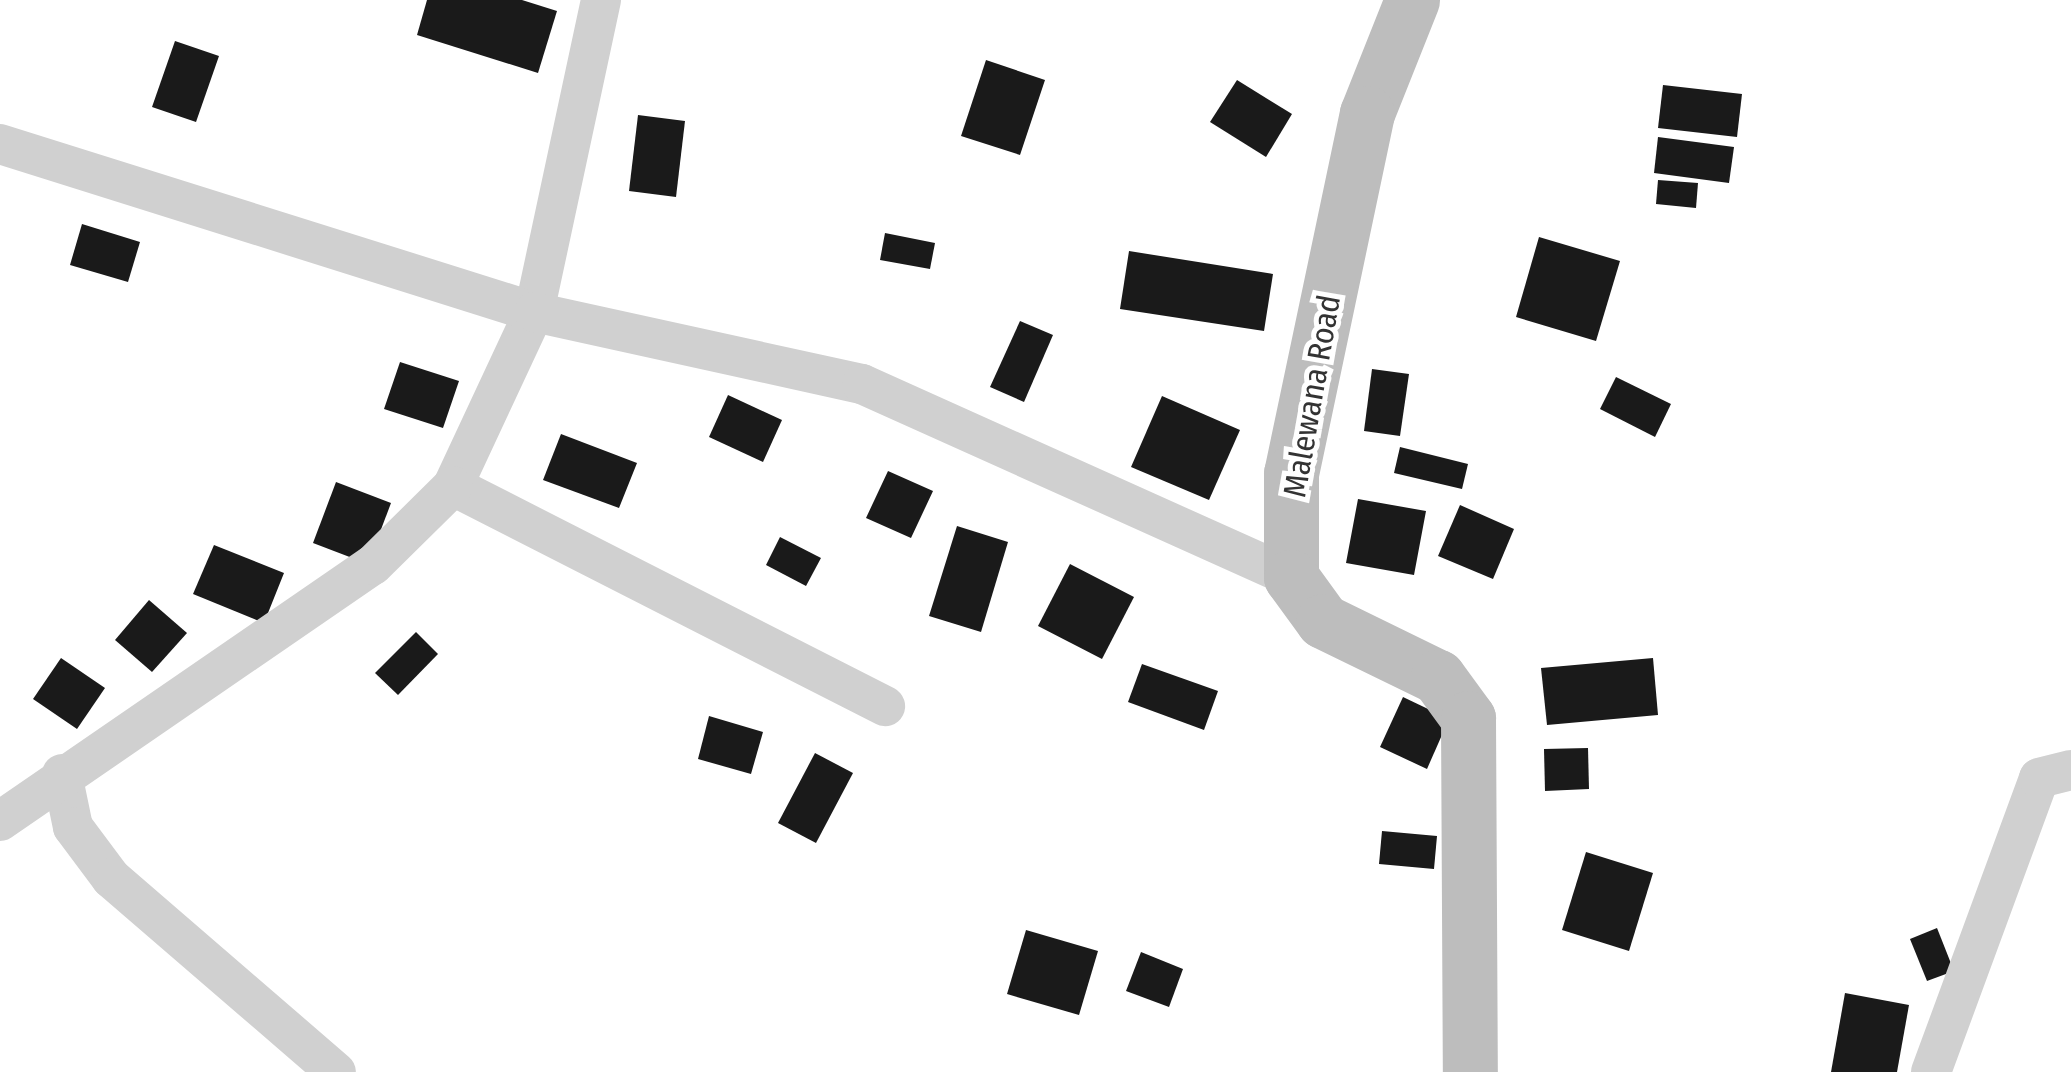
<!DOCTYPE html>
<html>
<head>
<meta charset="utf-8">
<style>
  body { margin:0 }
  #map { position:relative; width:2071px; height:1072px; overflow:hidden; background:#fff; font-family:"Fira Sans Condensed",sans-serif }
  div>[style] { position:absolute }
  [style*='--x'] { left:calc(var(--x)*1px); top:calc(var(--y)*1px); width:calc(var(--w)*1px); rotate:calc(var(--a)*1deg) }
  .building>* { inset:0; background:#1a1a1a }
  .street>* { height:40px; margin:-20px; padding:0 20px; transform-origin:20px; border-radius:20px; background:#d0d0d0 }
  .secondary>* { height:55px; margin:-27.5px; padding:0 27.5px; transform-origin:27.5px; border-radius:27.5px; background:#bdbdbd }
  span { translate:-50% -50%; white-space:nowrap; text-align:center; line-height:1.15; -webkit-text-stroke:10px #fff; paint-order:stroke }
  .street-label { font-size:32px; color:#333 }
</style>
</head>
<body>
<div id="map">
  <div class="building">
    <div style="clip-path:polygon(427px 0,522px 0,557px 11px,538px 73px,417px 35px)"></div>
    <div style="clip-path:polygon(175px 41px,219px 56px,196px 122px,152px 107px)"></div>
    <div style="clip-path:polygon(986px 60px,1045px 80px,1020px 155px,961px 136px)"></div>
    <div style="clip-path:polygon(1237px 80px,1292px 114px,1266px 157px,1210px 122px)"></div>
    <div style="clip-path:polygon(1663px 85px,1742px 94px,1737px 137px,1658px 128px)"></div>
    <div style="clip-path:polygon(638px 115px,685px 121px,676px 197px,629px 191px)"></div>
    <div style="clip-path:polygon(1658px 137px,1734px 147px,1729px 183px,1654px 173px)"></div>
    <div style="clip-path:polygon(1658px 180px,1698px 183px,1696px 208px,1656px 204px)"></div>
    <div style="clip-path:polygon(82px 224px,140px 242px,128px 282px,70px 265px)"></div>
    <div style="clip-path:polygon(885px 233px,935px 243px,930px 269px,880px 260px)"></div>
    <div style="clip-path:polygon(1539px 237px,1620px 261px,1596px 341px,1516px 317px)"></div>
    <div style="clip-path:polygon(1129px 251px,1273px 274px,1264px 331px,1120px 309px)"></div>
    <div style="clip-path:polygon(1020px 321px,1053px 335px,1024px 402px,990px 387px)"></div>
    <div style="clip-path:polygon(400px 362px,459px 381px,443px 428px,384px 409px)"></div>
    <div style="clip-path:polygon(1372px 369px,1409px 374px,1400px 436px,1364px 431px)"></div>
    <div style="clip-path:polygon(1616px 377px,1671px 404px,1655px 437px,1600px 409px)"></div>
    <div style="clip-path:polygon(728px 395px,782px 420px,763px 462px,709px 437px)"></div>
    <div style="clip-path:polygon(1162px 396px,1240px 430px,1209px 500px,1131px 467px)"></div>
    <div style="clip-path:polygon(561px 434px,637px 463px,619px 508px,543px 480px)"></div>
    <div style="clip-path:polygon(1400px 447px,1468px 464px,1462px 489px,1394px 473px)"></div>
    <div style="clip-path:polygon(888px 471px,933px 491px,911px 538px,866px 518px)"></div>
    <div style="clip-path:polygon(336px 482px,391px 503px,368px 564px,313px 543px)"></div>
    <div style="clip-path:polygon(1358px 499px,1426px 511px,1414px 575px,1346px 563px)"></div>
    <div style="clip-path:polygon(1460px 505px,1514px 529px,1493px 579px,1438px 556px)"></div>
    <div style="clip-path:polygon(957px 526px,1008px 542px,981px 632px,929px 616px)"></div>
    <div style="clip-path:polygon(780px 537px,821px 558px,806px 586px,766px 565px)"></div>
    <div style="clip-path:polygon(214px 545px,284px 573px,264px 623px,193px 594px)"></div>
    <div style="clip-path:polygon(1070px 564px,1134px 597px,1102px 659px,1038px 626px)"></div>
    <div style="clip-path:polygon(149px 600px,187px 633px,152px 672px,115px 640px)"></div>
    <div style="clip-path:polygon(416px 632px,438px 654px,398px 695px,375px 673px)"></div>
    <div style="clip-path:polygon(61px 658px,105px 688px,77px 729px,33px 699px)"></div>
    <div style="clip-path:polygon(1653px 658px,1658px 715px,1547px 725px,1541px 668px)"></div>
    <div style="clip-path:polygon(1142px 664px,1218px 691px,1204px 730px,1128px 702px)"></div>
    <div style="clip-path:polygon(1403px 697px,1449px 719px,1427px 769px,1380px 747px)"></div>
    <div style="clip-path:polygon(709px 716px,763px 732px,751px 774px,698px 759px)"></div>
    <div style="clip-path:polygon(1588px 748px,1589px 789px,1545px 791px,1544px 749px)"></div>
    <div style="clip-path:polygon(815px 753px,853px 773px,816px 843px,778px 823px)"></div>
    <div style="clip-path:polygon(1382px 831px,1437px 836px,1434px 869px,1379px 864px)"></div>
    <div style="clip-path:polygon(1586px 852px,1653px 873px,1629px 951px,1562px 930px)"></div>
    <div style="clip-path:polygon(1937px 928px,1954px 971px,1927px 981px,1910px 939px)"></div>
    <div style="clip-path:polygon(1026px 930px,1098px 951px,1079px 1015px,1007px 994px)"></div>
    <div style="clip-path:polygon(1141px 952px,1183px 969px,1169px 1007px,1126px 991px)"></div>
    <div style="clip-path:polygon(1845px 993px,1909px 1005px,1897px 1072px,1831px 1072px)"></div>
  </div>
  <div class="street">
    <div style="--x:601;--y:0;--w:319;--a:102.1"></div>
    <div style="--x:534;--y:312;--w:192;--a:115"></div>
    <div style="--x:453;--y:486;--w:485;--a:27"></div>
    <div style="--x:0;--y:144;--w:560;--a:17.46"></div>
    <div style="--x:534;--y:312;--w:336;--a:12.4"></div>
    <div style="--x:862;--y:384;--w:470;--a:24.2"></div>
    <div style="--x:62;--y:774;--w:54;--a:78.3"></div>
    <div style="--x:73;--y:827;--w:64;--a:53.3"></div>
    <div style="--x:111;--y:878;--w:297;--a:40.8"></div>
    <div style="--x:0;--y:821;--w:452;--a:-34.5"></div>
    <div style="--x:373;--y:565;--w:112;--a:-44.6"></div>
    <div style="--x:1931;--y:1072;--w:313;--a:-69.8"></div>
    <div style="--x:2039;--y:778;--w:33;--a:-14"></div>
  </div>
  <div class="secondary">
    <div style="--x:1412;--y:0;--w:122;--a:111.7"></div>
    <div style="--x:1367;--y:113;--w:368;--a:101.9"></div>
    <div style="--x:1291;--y:473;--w:104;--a:90"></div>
    <div style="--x:1291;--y:577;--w:54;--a:54"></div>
    <div style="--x:1323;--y:621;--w:128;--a:26"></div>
    <div style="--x:1438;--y:677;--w:51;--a:53.8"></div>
    <div style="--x:1468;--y:718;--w:354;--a:89.7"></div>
  </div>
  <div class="street-label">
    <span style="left:1312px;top:396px;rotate:-80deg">Malewana Road</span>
  </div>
</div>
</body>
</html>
